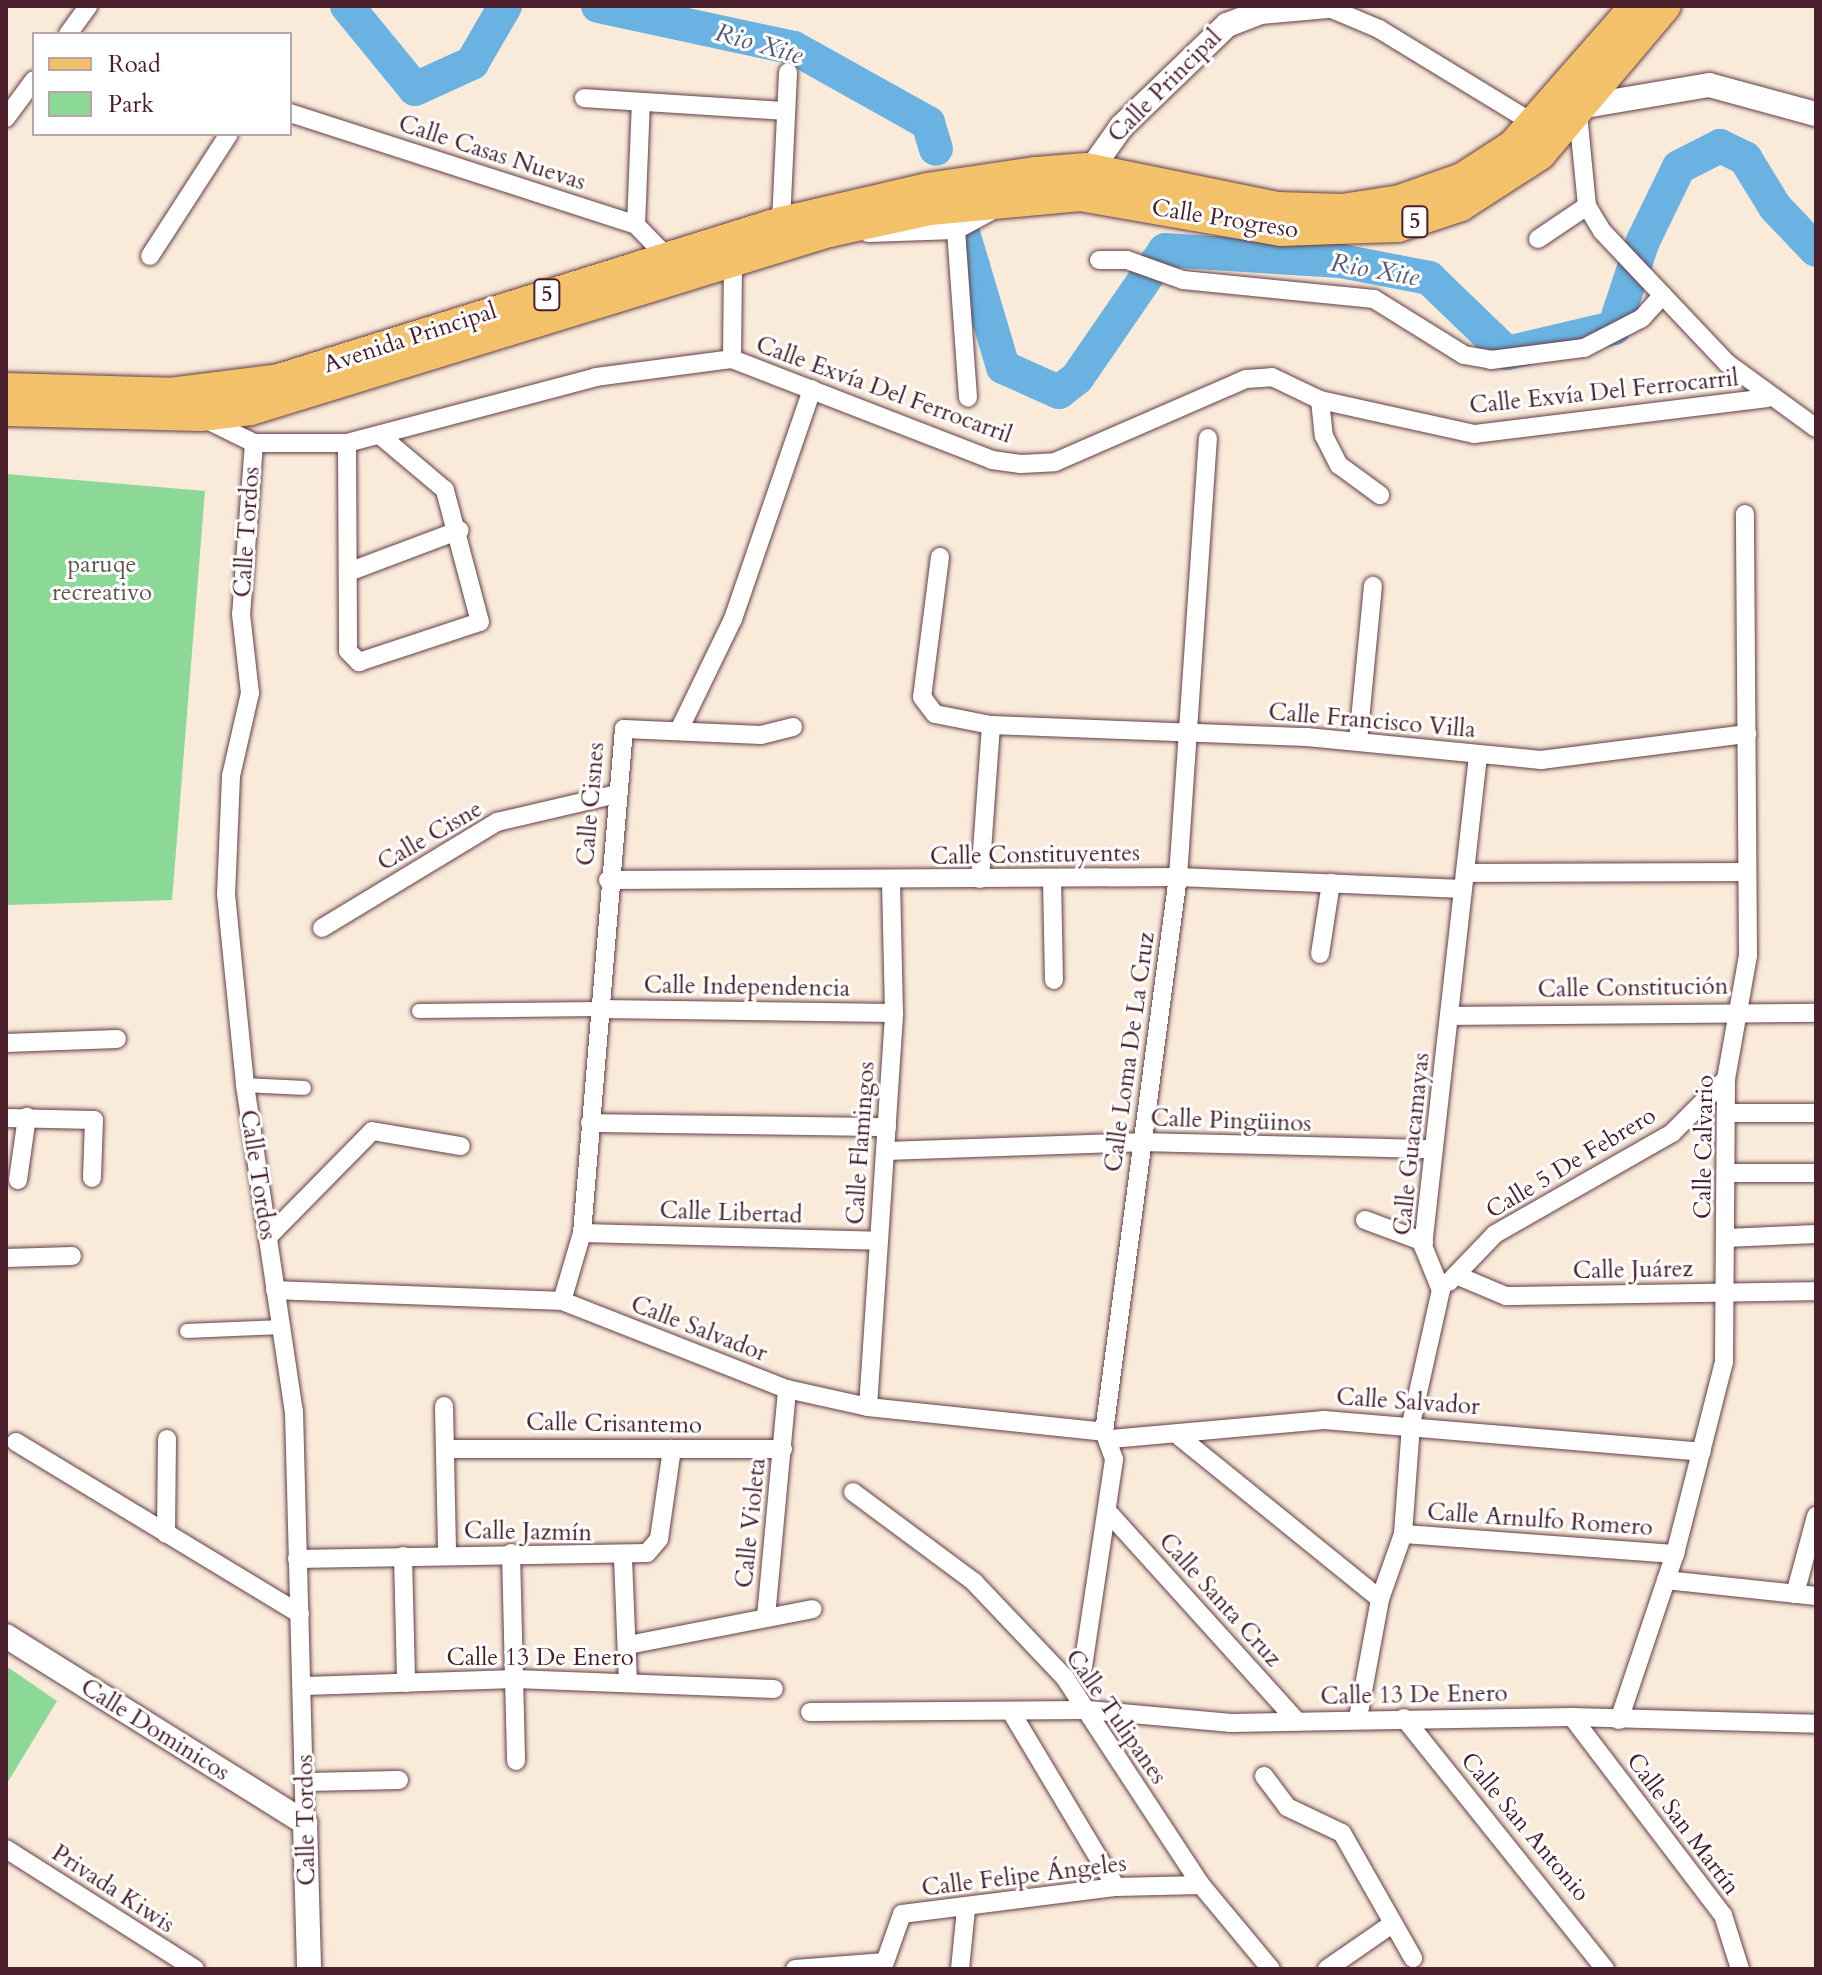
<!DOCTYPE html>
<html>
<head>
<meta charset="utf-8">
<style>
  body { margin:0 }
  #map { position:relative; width:1822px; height:1975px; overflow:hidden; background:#f9ead9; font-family:Cardo,serif }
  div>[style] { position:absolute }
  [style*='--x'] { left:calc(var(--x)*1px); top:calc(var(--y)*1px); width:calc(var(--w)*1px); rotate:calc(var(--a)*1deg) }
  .green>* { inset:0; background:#8cd997 }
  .river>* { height:34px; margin:-17px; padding:0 17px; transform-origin:17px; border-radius:17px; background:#69b2e1 }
  .roads { filter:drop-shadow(0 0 2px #643d45) drop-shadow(0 0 2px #643d45) }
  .pedestrian>* { height:14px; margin:-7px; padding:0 7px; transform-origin:7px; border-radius:7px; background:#fff }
  .minor>* { height:18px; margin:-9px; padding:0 9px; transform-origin:9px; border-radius:9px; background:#fff }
  .tertiary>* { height:24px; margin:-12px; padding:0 12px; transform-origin:12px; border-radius:12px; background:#fff }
  .primary>* { height:30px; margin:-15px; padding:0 15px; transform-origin:15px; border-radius:15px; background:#f4c16b }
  span { translate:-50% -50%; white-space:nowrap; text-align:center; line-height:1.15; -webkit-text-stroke:6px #fff; paint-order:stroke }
  .shield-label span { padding:2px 6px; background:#fff; border:2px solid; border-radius:6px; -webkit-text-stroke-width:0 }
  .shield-label { font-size:22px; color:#4a1f2b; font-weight:700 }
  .street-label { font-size:24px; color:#4a1f2b }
  .park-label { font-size:24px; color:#5e574b }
  .water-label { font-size:26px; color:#565a74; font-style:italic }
  .frame { position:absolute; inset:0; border:8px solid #4a1f2b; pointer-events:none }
  .legend { position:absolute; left:32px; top:32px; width:260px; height:104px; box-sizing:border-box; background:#fff; border:2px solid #b7a5aa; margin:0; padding:10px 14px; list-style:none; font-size:24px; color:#4a1f2b }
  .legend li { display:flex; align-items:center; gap:16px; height:40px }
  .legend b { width:40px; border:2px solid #b7a5aa }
</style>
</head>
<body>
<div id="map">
  <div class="green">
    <div style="clip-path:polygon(6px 474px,205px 491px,172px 900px,6px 905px)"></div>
    <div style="clip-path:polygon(6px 1666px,57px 1701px,6px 1785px)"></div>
  </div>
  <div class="river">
    <div style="--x:347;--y:6;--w:107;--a:50.7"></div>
    <div style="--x:415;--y:89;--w:63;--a:-24.5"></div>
    <div style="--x:472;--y:63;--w:66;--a:-59.9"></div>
    <div style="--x:598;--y:6;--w:200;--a:12.1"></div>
    <div style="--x:794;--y:48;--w:154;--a:29.2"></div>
    <div style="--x:928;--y:123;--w:27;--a:73"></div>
    <div style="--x:964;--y:236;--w:137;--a:73.4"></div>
    <div style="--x:1003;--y:367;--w:61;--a:24.1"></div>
    <div style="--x:1059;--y:392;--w:23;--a:-38"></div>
    <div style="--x:1077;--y:378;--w:155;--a:-55.5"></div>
    <div style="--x:1165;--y:250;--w:176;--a:3.6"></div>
    <div style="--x:1341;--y:261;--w:90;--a:10.9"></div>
    <div style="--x:1429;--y:278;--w:108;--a:43.9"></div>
    <div style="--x:1507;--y:353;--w:110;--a:-13.2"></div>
    <div style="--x:1614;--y:328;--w:92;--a:-71.6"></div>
    <div style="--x:1643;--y:241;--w:82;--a:-64.1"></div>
    <div style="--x:1679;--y:167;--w:46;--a:-27.1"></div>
    <div style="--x:1720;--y:146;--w:28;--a:26"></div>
    <div style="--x:1745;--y:158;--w:57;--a:58.5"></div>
    <div style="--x:1775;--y:207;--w:59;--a:46.4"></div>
  </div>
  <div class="roads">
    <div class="pedestrian">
      <div style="--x:419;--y:1011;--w:181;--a:-0.6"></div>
      <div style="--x:245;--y:1085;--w:59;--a:2.9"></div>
      <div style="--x:187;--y:1331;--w:94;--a:-2.4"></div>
    </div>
    <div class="minor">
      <div style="--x:1327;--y:7;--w:56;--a:22.9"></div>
      <div style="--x:1379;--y:29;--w:184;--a:31.4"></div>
      <div style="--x:68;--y:34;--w:34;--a:-54"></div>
      <div style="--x:584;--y:98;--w:202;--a:3.7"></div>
      <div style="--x:290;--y:113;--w:364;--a:17.9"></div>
      <div style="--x:636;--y:225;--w:46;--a:45.9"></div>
      <div style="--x:1578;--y:114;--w:92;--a:84.4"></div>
      <div style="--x:1587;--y:206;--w:29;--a:59"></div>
      <div style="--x:1602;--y:231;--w:182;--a:46.6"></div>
      <div style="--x:1727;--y:363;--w:110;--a:36.1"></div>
      <div style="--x:6;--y:118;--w:47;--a:-53.6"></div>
      <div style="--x:781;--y:222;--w:150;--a:-87.3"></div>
      <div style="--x:636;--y:225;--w:123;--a:-87.7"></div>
      <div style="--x:956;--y:230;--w:168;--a:85.9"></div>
      <div style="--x:868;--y:233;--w:88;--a:-2"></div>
      <div style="--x:956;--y:230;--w:42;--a:-28.4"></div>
      <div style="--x:1538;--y:239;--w:59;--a:-34"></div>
      <div style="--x:150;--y:256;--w:145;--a:-57.1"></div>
      <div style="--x:1099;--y:260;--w:28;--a:0"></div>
      <div style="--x:1127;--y:260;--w:59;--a:19.7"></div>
      <div style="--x:1183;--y:280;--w:192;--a:5.7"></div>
      <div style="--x:1374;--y:299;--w:106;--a:31.9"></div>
      <div style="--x:1464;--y:355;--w:27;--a:10"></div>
      <div style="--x:1491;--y:360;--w:94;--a:-7.4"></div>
      <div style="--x:1584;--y:348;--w:65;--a:-27.3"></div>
      <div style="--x:1642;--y:318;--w:31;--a:-48"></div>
      <div style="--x:732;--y:359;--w:98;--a:-89.4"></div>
      <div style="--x:1320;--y:400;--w:36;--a:84"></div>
      <div style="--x:1324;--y:436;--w:33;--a:63"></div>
      <div style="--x:1339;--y:465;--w:51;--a:36.2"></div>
      <div style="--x:203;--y:418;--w:57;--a:26.1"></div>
      <div style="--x:254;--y:443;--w:171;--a:94.3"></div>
      <div style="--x:241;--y:614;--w:80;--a:83.5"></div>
      <div style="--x:250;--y:693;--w:85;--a:102.9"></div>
      <div style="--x:231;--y:776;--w:118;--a:92.4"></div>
      <div style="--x:226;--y:894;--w:192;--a:84.3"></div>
      <div style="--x:245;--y:1085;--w:330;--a:81.5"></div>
      <div style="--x:294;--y:1411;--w:412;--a:88.5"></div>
      <div style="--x:254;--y:443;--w:93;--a:0"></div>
      <div style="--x:347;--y:443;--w:258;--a:-14.8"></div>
      <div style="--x:596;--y:377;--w:137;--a:-7.5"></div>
      <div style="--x:732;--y:359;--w:279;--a:21.2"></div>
      <div style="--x:992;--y:460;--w:29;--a:8"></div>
      <div style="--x:1021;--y:464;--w:34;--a:-3"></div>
      <div style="--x:1055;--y:462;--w:208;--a:-23.5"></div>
      <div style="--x:1246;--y:379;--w:26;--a:-4"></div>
      <div style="--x:1272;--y:377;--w:53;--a:25.6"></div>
      <div style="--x:1320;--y:400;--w:158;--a:12.4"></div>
      <div style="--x:1474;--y:434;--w:295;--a:-7"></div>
      <div style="--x:347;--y:443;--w:208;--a:89.7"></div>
      <div style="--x:348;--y:651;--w:16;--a:45"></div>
      <div style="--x:359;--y:662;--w:127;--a:-18.3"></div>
      <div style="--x:480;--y:622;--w:137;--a:-104.9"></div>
      <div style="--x:445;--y:490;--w:84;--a:-139.8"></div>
      <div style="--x:940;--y:557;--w:141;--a:97.3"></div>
      <div style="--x:922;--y:697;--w:21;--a:53"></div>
      <div style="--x:935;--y:714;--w:57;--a:11.1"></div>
      <div style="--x:991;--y:725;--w:316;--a:2.2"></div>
      <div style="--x:1307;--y:737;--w:235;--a:5.6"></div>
      <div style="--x:1541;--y:760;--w:208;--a:-7.2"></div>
      <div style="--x:351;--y:571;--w:116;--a:-20.6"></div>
      <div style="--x:680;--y:728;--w:121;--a:-64.1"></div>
      <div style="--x:733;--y:619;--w:243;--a:-71"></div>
      <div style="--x:1358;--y:741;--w:156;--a:-84.5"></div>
      <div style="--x:1465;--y:873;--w:282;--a:-0.2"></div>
      <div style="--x:1052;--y:878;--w:102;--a:88.9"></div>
      <div style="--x:980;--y:879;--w:154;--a:-85.9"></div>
      <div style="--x:608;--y:880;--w:570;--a:-0.3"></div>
      <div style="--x:1178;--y:877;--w:285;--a:2.4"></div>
      <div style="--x:322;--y:928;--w:205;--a:-31.2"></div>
      <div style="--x:497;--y:822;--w:123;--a:-13.1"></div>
      <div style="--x:1320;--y:954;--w:72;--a:-81.2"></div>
      <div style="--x:600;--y:1009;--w:294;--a:0.8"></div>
      <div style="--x:1450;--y:1016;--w:366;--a:-0.5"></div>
      <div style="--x:6;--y:1043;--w:111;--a:-2.1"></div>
      <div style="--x:1728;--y:1113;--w:88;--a:0"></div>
      <div style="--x:6;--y:1118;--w:88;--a:1.3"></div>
      <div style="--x:94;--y:1120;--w:58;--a:92"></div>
      <div style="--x:590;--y:1123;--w:297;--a:0.8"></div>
      <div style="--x:886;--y:1151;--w:254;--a:-2"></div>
      <div style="--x:1140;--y:1142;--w:292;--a:1.4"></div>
      <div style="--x:1727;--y:1173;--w:89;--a:0"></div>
      <div style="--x:18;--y:1180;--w:64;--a:-81.9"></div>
      <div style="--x:1365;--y:1220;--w:63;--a:20.4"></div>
      <div style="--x:582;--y:1233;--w:297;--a:1.5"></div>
      <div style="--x:268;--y:1237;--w:148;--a:-45.5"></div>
      <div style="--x:372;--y:1131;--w:90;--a:9.6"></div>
      <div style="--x:1726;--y:1238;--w:90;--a:-2.5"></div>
      <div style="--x:6;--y:1258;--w:66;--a:-1.7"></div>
      <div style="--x:1456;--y:1275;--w:54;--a:22.8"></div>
      <div style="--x:1506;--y:1296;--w:310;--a:-0.9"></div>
      <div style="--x:1449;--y:1282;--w:66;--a:-46.2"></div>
      <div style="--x:1495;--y:1234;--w:204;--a:-29.7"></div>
      <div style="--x:1672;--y:1133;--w:76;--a:-45"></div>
      <div style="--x:275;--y:1290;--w:287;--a:2.2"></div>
      <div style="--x:562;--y:1301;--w:242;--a:21.4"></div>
      <div style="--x:787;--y:1389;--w:83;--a:12.5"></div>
      <div style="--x:868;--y:1407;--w:237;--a:6"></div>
      <div style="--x:562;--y:1301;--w:71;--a:-73.6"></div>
      <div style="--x:582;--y:1233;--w:506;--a:-85.24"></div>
      <div style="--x:624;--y:729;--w:137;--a:2.5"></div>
      <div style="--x:761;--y:735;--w:33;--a:-14"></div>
      <div style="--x:444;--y:1406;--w:148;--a:88.8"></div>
      <div style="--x:868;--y:1407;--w:395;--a:-86.2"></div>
      <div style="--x:894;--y:1013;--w:130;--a:-91.3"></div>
      <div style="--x:1180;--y:1437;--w:257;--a:39"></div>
      <div style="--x:1111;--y:1439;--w:214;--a:-5.1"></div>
      <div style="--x:1324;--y:1420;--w:379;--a:4.8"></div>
      <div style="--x:16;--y:1442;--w:332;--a:31.2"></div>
      <div style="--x:445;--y:1449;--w:338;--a:0"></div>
      <div style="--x:853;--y:1492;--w:151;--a:36.6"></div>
      <div style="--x:974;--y:1582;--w:132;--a:46.5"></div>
      <div style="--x:1065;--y:1678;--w:248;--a:56.7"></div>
      <div style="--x:1201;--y:1885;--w:109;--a:50.2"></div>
      <div style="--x:1108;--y:1512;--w:282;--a:47.9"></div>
      <div style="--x:166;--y:1534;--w:95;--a:-89.4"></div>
      <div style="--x:1403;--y:1534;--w:273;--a:4.2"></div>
      <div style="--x:511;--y:1553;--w:208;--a:88.6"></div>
      <div style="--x:403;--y:1556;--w:127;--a:88.6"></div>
      <div style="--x:623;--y:1558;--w:124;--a:87.7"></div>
      <div style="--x:297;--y:1559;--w:350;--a:-1"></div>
      <div style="--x:647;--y:1553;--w:18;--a:-49"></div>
      <div style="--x:659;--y:1539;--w:91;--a:-81.8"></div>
      <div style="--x:1666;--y:1580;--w:151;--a:6.1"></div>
      <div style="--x:1795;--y:1594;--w:81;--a:-74.9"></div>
      <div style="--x:766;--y:1617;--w:229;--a:-84.7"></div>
      <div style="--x:628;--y:1645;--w:188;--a:-11"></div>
      <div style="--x:1083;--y:1667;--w:210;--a:-81.5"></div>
      <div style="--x:1114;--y:1459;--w:29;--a:-110"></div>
      <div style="--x:1104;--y:1432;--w:560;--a:-82.41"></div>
      <div style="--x:1178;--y:877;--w:440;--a:-86.1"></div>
      <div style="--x:305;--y:1686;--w:210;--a:-1.9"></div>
      <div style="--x:515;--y:1679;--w:259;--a:2.2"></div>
      <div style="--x:810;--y:1712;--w:278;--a:-0.4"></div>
      <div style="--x:1088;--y:1710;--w:144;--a:5.2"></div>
      <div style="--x:1231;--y:1723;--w:341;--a:-1"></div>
      <div style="--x:1572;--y:1717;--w:244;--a:1.6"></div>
      <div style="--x:1013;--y:1715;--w:200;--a:59.1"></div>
      <div style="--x:1572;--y:1717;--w:249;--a:52.7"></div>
      <div style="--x:1723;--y:1915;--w:57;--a:72.5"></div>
      <div style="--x:1358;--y:1718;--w:121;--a:-79.5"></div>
      <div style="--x:1380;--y:1599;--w:69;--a:-70.5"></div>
      <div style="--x:1403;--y:1534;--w:110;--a:-85.8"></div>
      <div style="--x:1411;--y:1424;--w:137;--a:-77.4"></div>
      <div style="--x:1441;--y:1290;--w:48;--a:-112.2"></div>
      <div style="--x:1423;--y:1246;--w:494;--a:-83.6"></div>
      <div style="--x:1404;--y:1718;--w:322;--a:51.3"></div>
      <div style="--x:1619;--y:1720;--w:175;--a:-71.4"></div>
      <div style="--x:1675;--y:1554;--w:198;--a:-75.7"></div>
      <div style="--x:1724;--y:1362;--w:283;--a:-89.6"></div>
      <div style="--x:1726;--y:1079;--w:125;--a:-79.9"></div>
      <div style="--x:1748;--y:956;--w:442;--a:-90.4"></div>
      <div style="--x:1264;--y:1776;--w:39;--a:53"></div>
      <div style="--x:1287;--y:1807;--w:61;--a:25.3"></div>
      <div style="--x:1342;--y:1833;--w:144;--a:60.4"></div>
      <div style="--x:305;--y:1782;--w:94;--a:-1.2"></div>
      <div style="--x:6;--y:1849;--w:224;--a:32.4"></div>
      <div style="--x:795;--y:1969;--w:90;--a:-4.4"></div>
      <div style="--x:885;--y:1962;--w:51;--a:-70.5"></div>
      <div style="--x:902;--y:1914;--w:216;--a:-7.2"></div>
      <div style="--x:1116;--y:1887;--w:85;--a:-1.3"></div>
      <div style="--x:960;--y:1969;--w:60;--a:-84.3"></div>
      <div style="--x:1327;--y:1969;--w:79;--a:-34.7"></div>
    </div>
    <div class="tertiary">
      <div style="--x:1585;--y:106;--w:126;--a:-9.6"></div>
      <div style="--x:1709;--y:85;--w:111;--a:15.2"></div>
      <div style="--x:1082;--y:182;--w:69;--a:-54.5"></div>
      <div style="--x:1122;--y:126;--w:146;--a:-43.9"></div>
      <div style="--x:1227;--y:25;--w:36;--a:-21"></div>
      <div style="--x:1261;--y:12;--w:66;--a:-5.2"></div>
      <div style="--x:6;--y:1636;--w:353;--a:32"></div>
      <div style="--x:305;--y:1823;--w:146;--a:88.4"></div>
    </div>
    <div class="primary">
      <div style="--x:6;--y:388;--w:164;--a:1.7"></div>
      <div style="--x:170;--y:393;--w:110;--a:-7.3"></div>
      <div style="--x:279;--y:379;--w:526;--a:-17.37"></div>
      <div style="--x:781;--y:222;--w:150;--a:-13.1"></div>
      <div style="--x:927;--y:188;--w:110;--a:-8.4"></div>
      <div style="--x:1036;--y:172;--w:50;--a:-4.6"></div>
      <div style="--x:1086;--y:168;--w:196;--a:11.5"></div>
      <div style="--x:1278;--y:207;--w:64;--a:1.8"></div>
      <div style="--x:1342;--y:209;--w:59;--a:-8.8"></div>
      <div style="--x:1400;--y:200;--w:66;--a:-19.5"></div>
      <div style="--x:1462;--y:178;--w:61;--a:-32.9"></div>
      <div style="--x:1513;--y:145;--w:185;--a:-48.7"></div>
      <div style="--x:6;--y:411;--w:195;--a:1.5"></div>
      <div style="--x:201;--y:416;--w:50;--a:-6.8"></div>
      <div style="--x:251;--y:410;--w:605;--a:-17.12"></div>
      <div style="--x:829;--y:232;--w:103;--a:-12.3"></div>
      <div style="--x:930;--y:210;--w:151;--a:-5.3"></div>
      <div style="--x:1080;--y:196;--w:204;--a:9.9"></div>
      <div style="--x:1281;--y:231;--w:117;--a:-2"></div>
      <div style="--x:1398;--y:227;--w:66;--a:-18.4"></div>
      <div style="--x:1461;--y:206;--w:94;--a:-32.8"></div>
      <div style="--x:1540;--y:155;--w:195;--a:-49.8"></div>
    </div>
  </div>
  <div class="shield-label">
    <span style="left:1415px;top:222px">5</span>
    <span style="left:547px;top:295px">5</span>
  </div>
  <div class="street-label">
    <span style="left:1165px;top:86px;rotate:-45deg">Calle Principal</span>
    <span style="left:492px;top:153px;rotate:18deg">Calle Casas Nuevas</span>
    <span style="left:1225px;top:219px;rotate:9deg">Calle Progreso</span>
    <span style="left:410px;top:338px;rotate:-18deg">Avenida Principal</span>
    <span style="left:884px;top:390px;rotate:20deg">Calle Exvía Del Ferrocarril</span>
    <span style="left:1604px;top:392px;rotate:-6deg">Calle Exvía Del Ferrocarril</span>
    <span style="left:247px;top:532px;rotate:-86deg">Calle Tordos</span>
    <span style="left:1372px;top:721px;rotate:5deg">Calle Francisco Villa</span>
    <span style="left:591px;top:804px;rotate:-85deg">Calle Cisnes</span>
    <span style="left:430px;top:836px;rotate:-30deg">Calle Cisne</span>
    <span style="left:1035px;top:855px;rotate:-1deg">Calle Constituyentes</span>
    <span style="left:747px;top:987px;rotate:1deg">Calle Independencia</span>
    <span style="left:1633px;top:988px;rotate:-1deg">Calle Constitución</span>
    <span style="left:1130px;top:1052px;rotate:-82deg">Calle Loma De La Cruz</span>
    <span style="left:1231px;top:1121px;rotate:2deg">Calle Pingüinos</span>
    <span style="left:861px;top:1143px;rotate:-86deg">Calle Flamingos</span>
    <span style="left:1412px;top:1144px;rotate:-84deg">Calle Guacamayas</span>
    <span style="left:1704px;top:1147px;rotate:-89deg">Calle Calvario</span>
    <span style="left:1571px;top:1163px;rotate:-31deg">Calle 5 De Febrero</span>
    <span style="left:258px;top:1175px;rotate:81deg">Calle Tordos</span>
    <span style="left:731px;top:1213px;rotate:2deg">Calle Libertad</span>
    <span style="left:1633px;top:1270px;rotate:-1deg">Calle Juárez</span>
    <span style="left:699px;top:1329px;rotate:21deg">Calle Salvador</span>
    <span style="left:1408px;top:1402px;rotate:4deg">Calle Salvador</span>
    <span style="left:614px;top:1424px;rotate:1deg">Calle Crisantemo</span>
    <span style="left:1540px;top:1520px;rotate:4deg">Calle Arnulfo Romero</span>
    <span style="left:751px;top:1523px;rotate:-84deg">Calle Violeta</span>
    <span style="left:528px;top:1532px;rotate:1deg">Calle Jazmín</span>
    <span style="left:1220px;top:1600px;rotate:48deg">Calle Santa Cruz</span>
    <span style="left:540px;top:1658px">Calle 13 De Enero</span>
    <span style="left:1414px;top:1695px;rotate:-1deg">Calle 13 De Enero</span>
    <span style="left:1116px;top:1717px;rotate:55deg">Calle Tulipanes</span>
    <span style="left:155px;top:1730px;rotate:32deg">Calle Dominicos</span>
    <span style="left:306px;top:1820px;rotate:-91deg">Calle Tordos</span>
    <span style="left:1683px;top:1824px;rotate:53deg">Calle San Martín</span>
    <span style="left:1525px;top:1827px;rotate:50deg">Calle San Antonio</span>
    <span style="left:1024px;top:1876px;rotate:-7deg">Calle Felipe Ángeles</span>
    <span style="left:113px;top:1889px;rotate:33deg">Privada Kiwis</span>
  </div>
  <div class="park-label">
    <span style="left:102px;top:579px">paruqe<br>recreativo</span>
  </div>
  <div class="water-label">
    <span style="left:759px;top:44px;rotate:16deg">Rio Xite</span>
    <span style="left:1375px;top:270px;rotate:10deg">Rio Xite</span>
  </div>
  <div class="frame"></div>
  <ul class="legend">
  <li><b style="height:10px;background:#f4c16b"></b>Road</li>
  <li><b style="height:22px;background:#8cd997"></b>Park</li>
  </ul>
</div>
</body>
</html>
